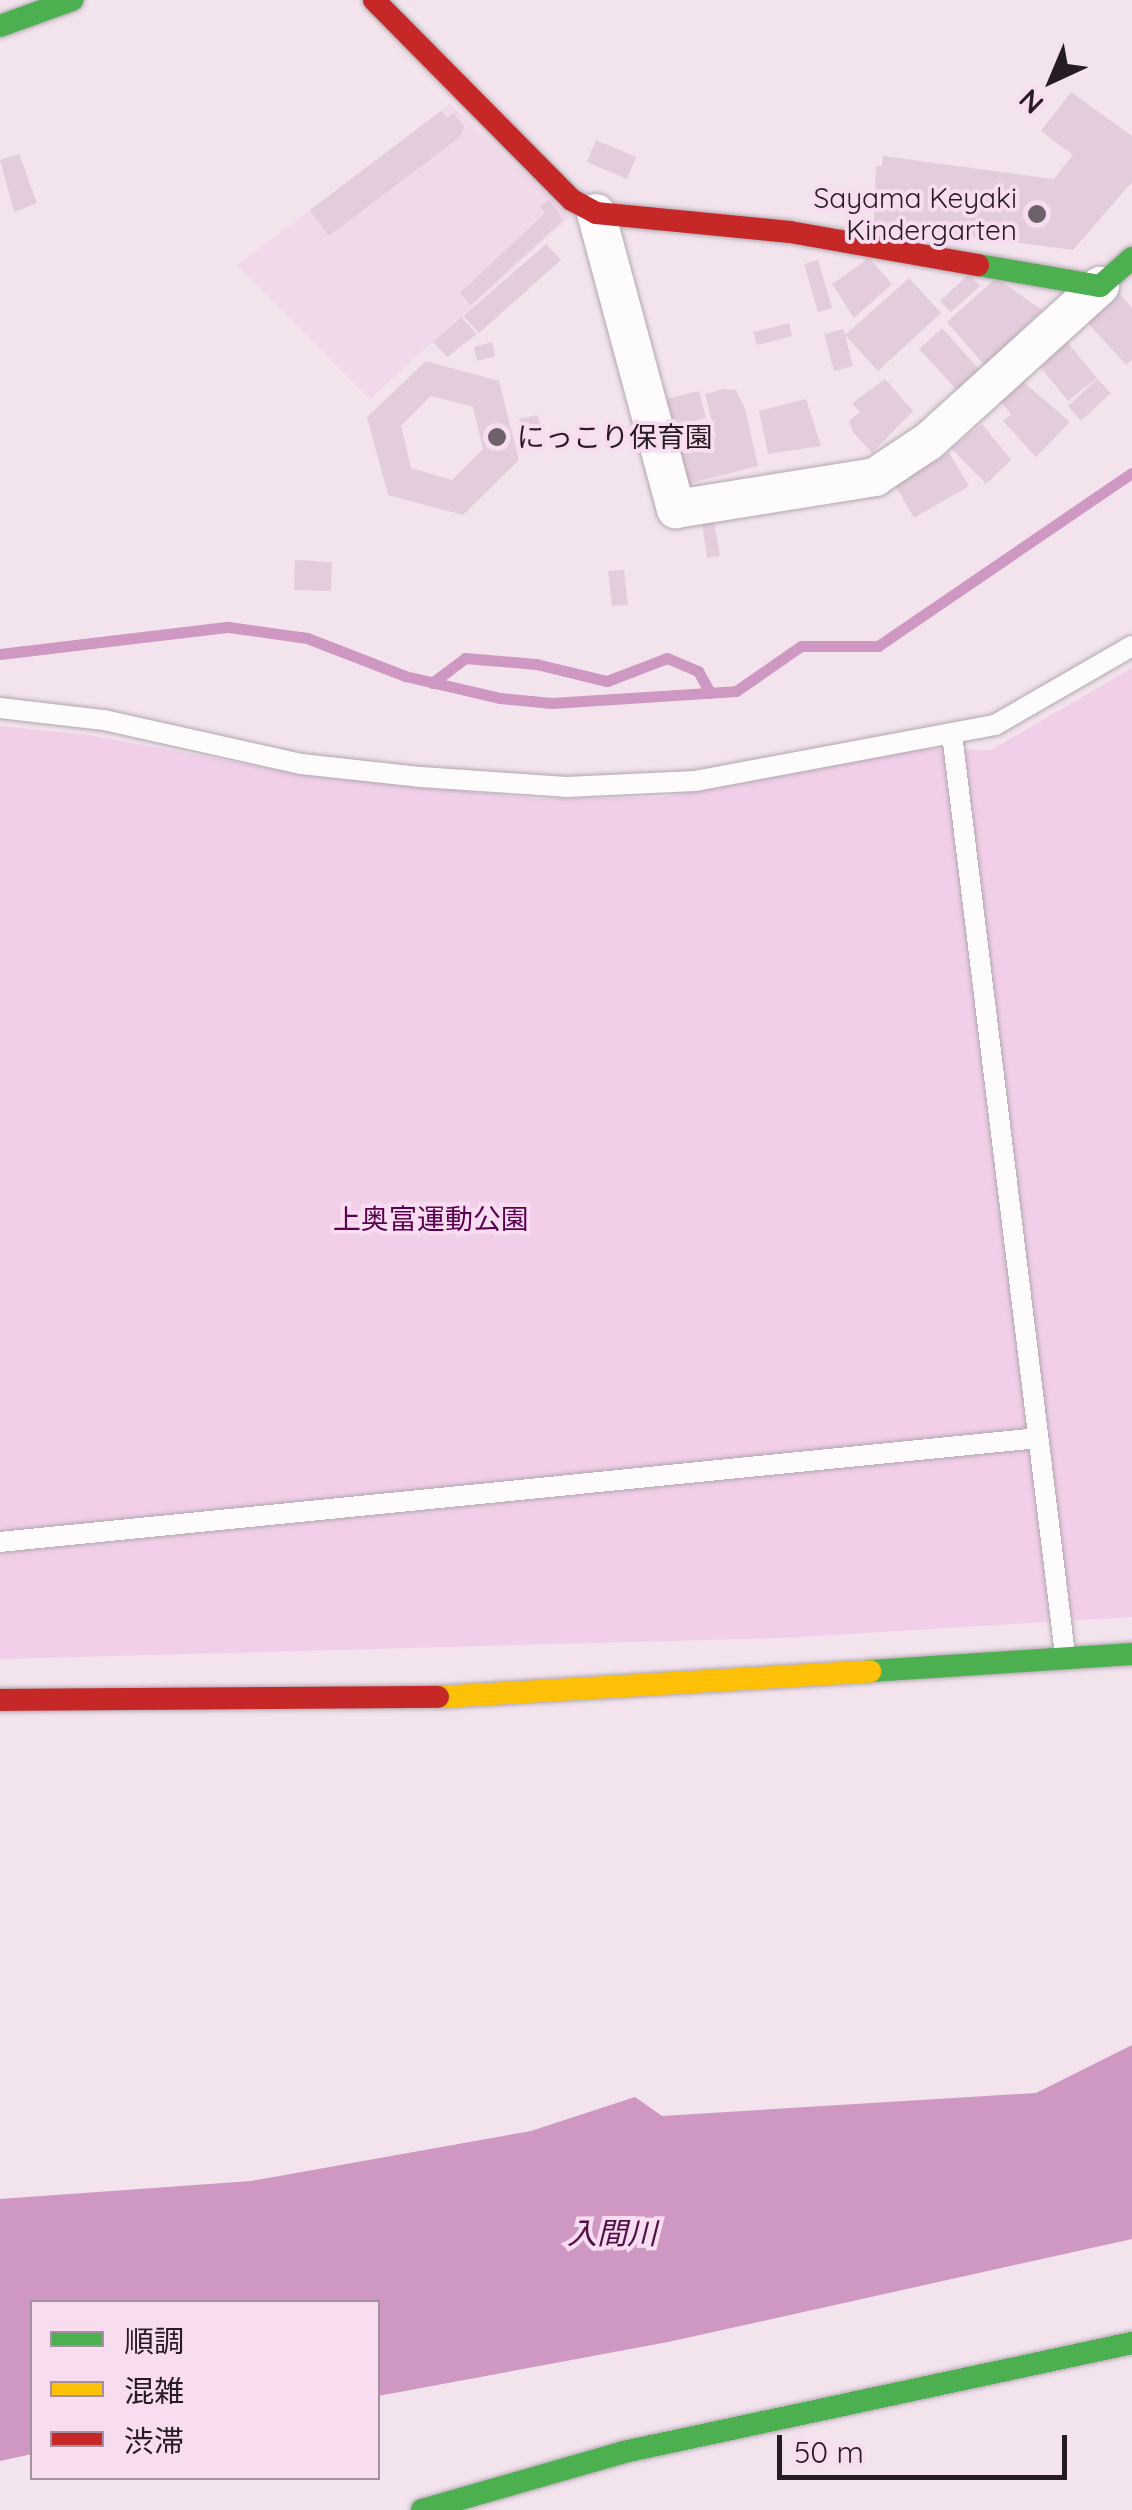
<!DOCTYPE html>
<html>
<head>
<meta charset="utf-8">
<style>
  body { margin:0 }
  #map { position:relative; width:1132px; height:2510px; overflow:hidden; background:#f2e3ed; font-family:Quicksand,"Noto Sans JP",sans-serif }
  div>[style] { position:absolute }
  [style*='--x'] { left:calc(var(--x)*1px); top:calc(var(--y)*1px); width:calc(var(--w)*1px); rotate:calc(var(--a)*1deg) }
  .built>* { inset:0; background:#f1d8ea }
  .green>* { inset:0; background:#f1cfe8 }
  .water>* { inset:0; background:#ce98c2 }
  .stream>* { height:11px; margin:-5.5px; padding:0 5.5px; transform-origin:5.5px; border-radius:5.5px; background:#ce98c2 }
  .building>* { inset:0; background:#e3cddd }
  .roads { filter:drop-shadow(0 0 2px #b2a7af) drop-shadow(0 0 2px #b2a7af) }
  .lane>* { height:20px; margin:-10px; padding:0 10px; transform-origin:10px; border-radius:10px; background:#fdfbfc }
  .street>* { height:38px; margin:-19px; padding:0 19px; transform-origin:19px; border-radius:19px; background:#fdfbfc }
  .fast>* { height:22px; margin:-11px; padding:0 11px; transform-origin:11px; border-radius:11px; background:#4caf50 }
  .slow>* { height:22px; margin:-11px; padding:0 11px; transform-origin:11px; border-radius:11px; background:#ffc107 }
  .jam>* { height:22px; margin:-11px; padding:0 11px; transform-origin:11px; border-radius:11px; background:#c62828 }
  .dots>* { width:28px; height:28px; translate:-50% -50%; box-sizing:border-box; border:5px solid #f8ddf0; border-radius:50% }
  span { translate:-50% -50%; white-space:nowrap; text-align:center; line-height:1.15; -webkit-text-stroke:8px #f8ddf0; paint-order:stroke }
  .poi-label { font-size:28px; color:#261c23 }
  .right { translate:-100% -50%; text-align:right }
  .left { translate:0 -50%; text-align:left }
  .park-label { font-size:28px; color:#5b004e }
  .water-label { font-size:30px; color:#500f45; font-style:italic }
  .legend { position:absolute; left:30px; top:2300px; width:350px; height:180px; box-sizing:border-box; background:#f8ddf0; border:2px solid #a4909e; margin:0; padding:12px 18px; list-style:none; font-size:30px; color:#261c23 }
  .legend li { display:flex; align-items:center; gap:20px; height:50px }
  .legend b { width:50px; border:2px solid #a4909e }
  .north { position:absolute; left:1002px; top:30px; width:100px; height:100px; -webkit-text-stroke:8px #f8ddf0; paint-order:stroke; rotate:224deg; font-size:28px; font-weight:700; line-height:40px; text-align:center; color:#261c23 }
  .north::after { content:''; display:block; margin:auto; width:35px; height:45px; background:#261c23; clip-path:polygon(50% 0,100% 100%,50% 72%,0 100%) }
  .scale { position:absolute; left:777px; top:2435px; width:290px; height:45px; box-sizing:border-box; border:5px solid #261c23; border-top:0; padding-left:12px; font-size:30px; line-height:35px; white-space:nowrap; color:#261c23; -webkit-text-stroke:8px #f8ddf0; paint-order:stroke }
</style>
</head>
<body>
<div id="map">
  <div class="built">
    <div style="clip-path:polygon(450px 104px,570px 217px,370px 399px,237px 265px)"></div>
  </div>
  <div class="green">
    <div style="clip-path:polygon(1132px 668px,1132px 1617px,782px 1638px,0 1659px,0 726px,89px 735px,299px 774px,540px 799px,662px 797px,922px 749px,991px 750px)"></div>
  </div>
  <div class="water">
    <div style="clip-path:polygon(1132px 2045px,1132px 2239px,668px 2342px,378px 2396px,378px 2302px,32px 2302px,32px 2454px,0 2461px,0 2199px,251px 2181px,531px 2131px,635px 2097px,662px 2116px,1036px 2093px)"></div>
  </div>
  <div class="stream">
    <div style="--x:0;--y:654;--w:230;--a:-6.8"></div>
    <div style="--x:228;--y:627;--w:80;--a:7.9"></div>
    <div style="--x:307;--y:638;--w:105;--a:21.2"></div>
    <div style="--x:405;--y:676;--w:98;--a:13"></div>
    <div style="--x:500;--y:698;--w:52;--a:5.5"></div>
    <div style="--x:552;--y:703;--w:184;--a:-3.7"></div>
    <div style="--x:736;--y:691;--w:79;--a:-34.7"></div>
    <div style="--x:801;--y:646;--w:77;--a:0"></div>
    <div style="--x:878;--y:646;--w:307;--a:-34.3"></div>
    <div style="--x:432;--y:683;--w:41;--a:-37.1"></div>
    <div style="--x:465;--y:658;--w:71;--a:4.8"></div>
    <div style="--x:536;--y:664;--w:73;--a:13.5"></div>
    <div style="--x:607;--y:681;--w:64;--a:-21"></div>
    <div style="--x:667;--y:658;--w:34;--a:23"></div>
    <div style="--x:698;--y:671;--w:25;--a:61"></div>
  </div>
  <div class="building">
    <div style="clip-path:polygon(1071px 92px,1132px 136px,1132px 182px,1073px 250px,874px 224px,876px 166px,882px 166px,883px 156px,1054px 179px,1073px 155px,1041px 131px)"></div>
    <div style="clip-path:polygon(441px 111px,447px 118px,454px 113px,464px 127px,460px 137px,329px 236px,310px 210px)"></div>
    <div style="clip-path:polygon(596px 140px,636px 157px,627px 179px,587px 162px)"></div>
    <div style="clip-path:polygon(19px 154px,37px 203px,14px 212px,0 160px)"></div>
    <div style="clip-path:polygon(549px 199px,563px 220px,471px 305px,460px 293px,545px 213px,540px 207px)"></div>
    <div style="clip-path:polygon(546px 244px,561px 260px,479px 333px,463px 316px)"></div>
    <div style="clip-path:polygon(869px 258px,892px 284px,854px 318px,832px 284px)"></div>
    <div style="clip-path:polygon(818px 260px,832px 308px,818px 312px,804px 264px)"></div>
    <div style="clip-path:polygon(969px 274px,980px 286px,951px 312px,940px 301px)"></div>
    <div style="clip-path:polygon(909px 278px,941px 313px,878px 371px,845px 335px,853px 366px,834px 371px,824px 334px,844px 329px,845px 335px)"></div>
    <div style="clip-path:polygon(996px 278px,1042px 310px,985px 366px,947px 322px)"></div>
    <div style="clip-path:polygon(1118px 292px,1132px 308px,1132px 360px,1126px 365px,1086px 321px)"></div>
    <div style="clip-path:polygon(461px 317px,477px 334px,447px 357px,433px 342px)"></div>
    <div style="clip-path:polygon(789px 323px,792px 336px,757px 345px,753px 332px)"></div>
    <div style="clip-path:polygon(942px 328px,980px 370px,957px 390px,919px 349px)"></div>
    <div style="clip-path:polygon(492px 342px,495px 356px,477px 361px,474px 347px)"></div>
    <div style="clip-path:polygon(1067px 342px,1097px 378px,1068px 401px,1039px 365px)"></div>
    <div style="clip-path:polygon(evenodd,426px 361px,499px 381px,519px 460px,463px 515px,388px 495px,367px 417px,426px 361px,431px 396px,473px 407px,483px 449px,452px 480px,411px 468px,401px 426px,431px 396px)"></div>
    <div style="clip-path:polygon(885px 379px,913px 411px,872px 453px,853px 432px,849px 421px,860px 412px,852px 403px)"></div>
    <div style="clip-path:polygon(1097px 379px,1111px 393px,1081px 421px,1068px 406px)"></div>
    <div style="clip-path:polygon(1021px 380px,1070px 422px,1036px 457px,1003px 421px,1011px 414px,999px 400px)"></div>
    <div style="clip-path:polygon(724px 389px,736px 390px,745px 409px,758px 466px,687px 484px,680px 448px,716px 437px,705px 394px)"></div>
    <div style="clip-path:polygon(699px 391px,706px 418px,674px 426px,667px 399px)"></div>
    <div style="clip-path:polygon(806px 399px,821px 446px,768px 454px,759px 411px)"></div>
    <div style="clip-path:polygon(538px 415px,541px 429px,522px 434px,519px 419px)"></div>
    <div style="clip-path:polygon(982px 424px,1011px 460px,986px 484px,951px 448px)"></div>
    <div style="clip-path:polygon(949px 453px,969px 486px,914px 518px,895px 485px)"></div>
    <div style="clip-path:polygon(714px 521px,720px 556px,707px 558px,702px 523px)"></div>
    <div style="clip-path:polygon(295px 560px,332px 562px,331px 591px,294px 590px)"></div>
    <div style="clip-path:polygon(624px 570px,628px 605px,612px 606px,608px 571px)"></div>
  </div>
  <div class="roads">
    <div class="lane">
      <div style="--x:0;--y:708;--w:105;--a:6.6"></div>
      <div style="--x:104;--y:720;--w:202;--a:12.6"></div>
      <div style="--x:301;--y:764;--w:121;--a:6.2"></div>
      <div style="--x:421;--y:777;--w:145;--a:3.9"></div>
      <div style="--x:566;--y:787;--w:129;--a:-2.7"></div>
      <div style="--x:695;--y:781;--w:305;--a:-10.6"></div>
      <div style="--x:995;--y:725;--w:158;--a:-30"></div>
      <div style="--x:952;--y:734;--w:927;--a:83"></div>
      <div style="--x:0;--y:1542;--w:1043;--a:-5.72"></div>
    </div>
    <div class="street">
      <div style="--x:596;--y:213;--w:307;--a:74.9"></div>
      <div style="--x:676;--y:509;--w:202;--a:-9.1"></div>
      <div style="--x:875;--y:477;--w:65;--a:-33.7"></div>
      <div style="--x:929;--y:441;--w:231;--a:-42.2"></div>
    </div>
    <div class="fast">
      <div style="--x:0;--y:26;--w:77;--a:-19.9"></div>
      <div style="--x:978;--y:265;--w:124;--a:9.8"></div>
      <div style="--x:1100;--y:286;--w:43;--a:-41.2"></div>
      <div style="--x:870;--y:1671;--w:263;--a:-3.7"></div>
      <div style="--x:422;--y:2510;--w:210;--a:-16"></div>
      <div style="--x:624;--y:2452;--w:520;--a:-12.11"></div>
    </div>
    <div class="slow">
      <div style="--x:438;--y:1697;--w:433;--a:-3.4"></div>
    </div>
    <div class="jam">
      <div style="--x:374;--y:0;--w:281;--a:45.3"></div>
      <div style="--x:572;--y:200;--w:27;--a:28"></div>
      <div style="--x:596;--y:213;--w:195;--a:5.6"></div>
      <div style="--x:790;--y:232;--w:191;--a:10"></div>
      <div style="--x:0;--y:1700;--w:438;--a:-0.4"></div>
    </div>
  </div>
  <div class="dots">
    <div style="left:1037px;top:214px;background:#6d626a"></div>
    <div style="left:497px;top:437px;background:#6d626a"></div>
  </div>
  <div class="poi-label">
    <span class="right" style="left:1017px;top:214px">Sayama Keyaki<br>Kindergarten</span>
    <span class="left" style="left:517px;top:437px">にっこり保育園</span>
  </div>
  <div class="park-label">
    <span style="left:431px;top:1219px">上奥富運動公園</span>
  </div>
  <div class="water-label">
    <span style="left:612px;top:2233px">入間川</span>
  </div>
  <ul class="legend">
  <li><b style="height:12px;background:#4caf50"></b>順調</li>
  <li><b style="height:12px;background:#ffc107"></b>混雑</li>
  <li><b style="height:12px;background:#c62828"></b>渋滞</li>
  </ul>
  <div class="north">N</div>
  <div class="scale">50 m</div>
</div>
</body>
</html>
